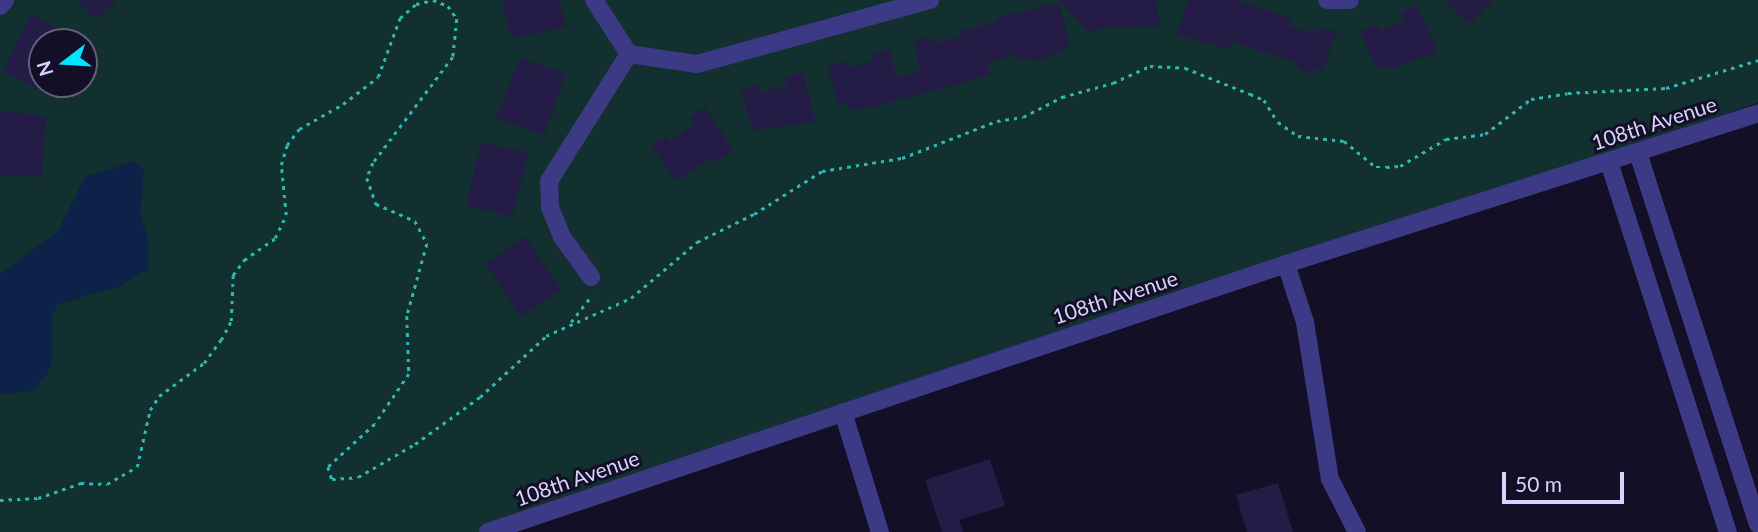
<!DOCTYPE html>
<html>
<head>
<meta charset="utf-8">
<style>
  body { margin:0 }
  #map { position:relative; width:1758px; height:532px; overflow:hidden; background:#130f26; font-family:Lato,sans-serif }
  div>[style] { position:absolute }
  [style*='--x'] { left:calc(var(--x)*1px); top:calc(var(--y)*1px); width:calc(var(--w)*1px); rotate:calc(var(--a)*1deg) }
  .green>* { inset:0; background:#12302f }
  .water>* { inset:0; background:#0c2248 }
  .building>* { inset:0; background:#241b47 }
  .path>* { height:2.5px; margin-top:-1.25px; transform-origin:0; background:repeating-linear-gradient(90deg,#2fb8b0 0 3.5px,transparent 0 8.5px) }
  .minor>* { height:18px; margin:-9px; padding:0 9px; transform-origin:9px; border-radius:9px; background:#3d3a85 }
  span { translate:-50% -50%; white-space:nowrap; text-align:center; line-height:1.15; -webkit-text-stroke:6px #130f26; paint-order:stroke }
  .street-label { font-size:21px; color:#d9d4ff }
  .north { position:absolute; left:28px; top:28px; width:70px; height:70px; box-sizing:border-box; background:#130f26; border:2px solid #625e7d; border-radius:50%; rotate:253deg; font-size:19px; font-weight:700; line-height:28px; text-align:center; color:#d9d4ff }
  .north::after { content:''; display:block; margin:auto; width:24px; height:32px; background:#00e5ff; clip-path:polygon(50% 0,100% 100%,50% 72%,0 100%) }
  .scale { position:absolute; left:1502px; top:472px; width:122px; height:32px; box-sizing:border-box; border:4px solid #d9d4ff; border-top:0; padding-left:9px; font-size:21px; line-height:24px; white-space:nowrap; color:#d9d4ff; -webkit-text-stroke:5px #130f26; paint-order:stroke }
</style>
</head>
<body>
<div id="map">
  <div class="green">
    <div style="clip-path:polygon(evenodd,0 0,1758px 0,1758px 103px,490px 532px,0 532px,0 0,42px 42px,84px 42px,84px 84px,42px 84px,42px 42px)"></div>
  </div>
  <div class="water">
    <div style="clip-path:polygon(133px 162px,144px 169px,140px 214px,147px 235px,148px 269px,121px 286px,58px 304px,52px 317px,52px 361px,48px 373px,33px 391px,0 394px,0 274px,57px 232px,85px 177px)"></div>
  </div>
  <div class="building">
    <div style="clip-path:polygon(77px 0,117px 0,96px 20px)"></div>
    <div style="clip-path:polygon(502px 0,559px 0,566px 26px,512px 39px)"></div>
    <div style="clip-path:polygon(1059px 0,1156px 0,1160px 25px,1094px 29px,1091px 34px)"></div>
    <div style="clip-path:polygon(1188px 0,1237px 0,1292px 19px,1290px 27px,1317px 34px,1319px 27px,1336px 32px,1323px 71px,1314px 68px,1313px 74px,1297px 68px,1298px 63px,1232px 42px,1229px 49px,1177px 34px)"></div>
    <div style="clip-path:polygon(1445px 0,1493px 0,1469px 24px)"></div>
    <div style="clip-path:polygon(1059px 3px,1070px 45px,1051px 56px,1030px 62px,1028px 58px,1019px 61px,1017px 54px,987px 63px,990px 75px,861px 110px,850px 110px,848px 103px,839px 106px,828px 66px,846px 61px,848px 68px,874px 61px,872px 54px,889px 49px,897px 78px,921px 71px,914px 41px,931px 37px,933px 44px,962px 36px,961px 31px,998px 21px,997px 17px)"></div>
    <div style="clip-path:polygon(1417px 6px,1438px 52px,1387px 70px,1385px 64px,1377px 69px,1360px 32px,1376px 24px,1380px 31px,1405px 20px,1401px 12px)"></div>
    <div style="clip-path:polygon(31px 14px,82px 42px,42px 42px,42px 91px,3px 71px)"></div>
    <div style="clip-path:polygon(520px 58px,565px 74px,544px 135px,496px 118px)"></div>
    <div style="clip-path:polygon(802px 72px,816px 122px,753px 130px,741px 90px,758px 85px,760px 93px,787px 85px,785px 77px)"></div>
    <div style="clip-path:polygon(705px 107px,733px 150px,715px 163px,711px 158px,677px 181px,651px 146px,666px 136px,670px 142px,694px 124px,690px 118px)"></div>
    <div style="clip-path:polygon(0 111px,46px 116px,41px 177px,0 175px)"></div>
    <div style="clip-path:polygon(481px 142px,528px 153px,512px 217px,466px 205px)"></div>
    <div style="clip-path:polygon(525px 237px,561px 290px,521px 316px,486px 264px)"></div>
    <div style="clip-path:polygon(990px 459px,1005px 506px,959px 520px,963px 532px,942px 532px,925px 480px)"></div>
    <div style="clip-path:polygon(1278px 483px,1293px 532px,1247px 532px,1236px 495px)"></div>
  </div>
  <div class="path">
    <div style="--x:571;--y:322;--w:34;--a:-52"></div>
    <div style="--x:0;--y:500;--w:38;--a:-3"></div>
    <div style="--x:38;--y:498;--w:46;--a:-19.2"></div>
    <div style="--x:81;--y:483;--w:26;--a:2"></div>
    <div style="--x:107;--y:484;--w:34;--a:-30"></div>
    <div style="--x:137;--y:467;--w:58;--a:-77.2"></div>
    <div style="--x:150;--y:410;--w:17;--a:-57"></div>
    <div style="--x:159;--y:396;--w:56;--a:-36.3"></div>
    <div style="--x:204;--y:363;--w:29;--a:-54"></div>
    <div style="--x:221;--y:340;--w:21;--a:-62"></div>
    <div style="--x:231;--y:321;--w:46;--a:-87.5"></div>
    <div style="--x:233;--y:275;--w:19;--a:-54"></div>
    <div style="--x:244;--y:260;--w:38;--a:-35"></div>
    <div style="--x:275;--y:238;--w:25;--a:-64"></div>
    <div style="--x:286;--y:215;--w:50;--a:-95.7"></div>
    <div style="--x:281;--y:165;--w:21;--a:-73"></div>
    <div style="--x:287;--y:145;--w:20;--a:-53"></div>
    <div style="--x:299;--y:129;--w:51;--a:-29.6"></div>
    <div style="--x:343;--y:104;--w:44;--a:-37.6"></div>
    <div style="--x:378;--y:77;--w:63;--a:-69.6"></div>
    <div style="--x:400;--y:18;--w:21;--a:-41"></div>
    <div style="--x:416;--y:4;--w:17;--a:-13"></div>
    <div style="--x:433;--y:0;--w:16;--a:22"></div>
    <div style="--x:448;--y:6;--w:16;--a:55"></div>
    <div style="--x:457;--y:19;--w:38;--a:96"></div>
    <div style="--x:453;--y:57;--w:133;--a:127"></div>
    <div style="--x:373;--y:163;--w:16;--a:112"></div>
    <div style="--x:367;--y:178;--w:28;--a:71"></div>
    <div style="--x:376;--y:204;--w:43;--a:23.6"></div>
    <div style="--x:415;--y:221;--w:26;--a:62"></div>
    <div style="--x:427;--y:244;--w:75;--a:105.5"></div>
    <div style="--x:407;--y:316;--w:58;--a:88"></div>
    <div style="--x:409;--y:374;--w:60;--a:124.2"></div>
    <div style="--x:375;--y:424;--w:64;--a:137.5"></div>
    <div style="--x:328;--y:467;--w:13;--a:72"></div>
    <div style="--x:332;--y:479;--w:26;--a:-4"></div>
    <div style="--x:358;--y:477;--w:66;--a:-30.1"></div>
    <div style="--x:415;--y:444;--w:80;--a:-35.9"></div>
    <div style="--x:480;--y:397;--w:90;--a:-42.7"></div>
    <div style="--x:546;--y:336;--w:93;--a:-24.1"></div>
    <div style="--x:631;--y:298;--w:87;--a:-40.3"></div>
    <div style="--x:697;--y:242;--w:64;--a:-26.2"></div>
    <div style="--x:754;--y:214;--w:80;--a:-32.3"></div>
    <div style="--x:822;--y:171;--w:81;--a:-9.2"></div>
    <div style="--x:902;--y:158;--w:102;--a:-21.3"></div>
    <div style="--x:997;--y:121;--w:26;--a:-9"></div>
    <div style="--x:1023;--y:117;--w:44;--a:-27.1"></div>
    <div style="--x:1062;--y:97;--w:53;--a:-15.4"></div>
    <div style="--x:1113;--y:83;--w:41;--a:-24.7"></div>
    <div style="--x:1150;--y:66;--w:35;--a:3"></div>
    <div style="--x:1185;--y:68;--w:70;--a:21.8"></div>
    <div style="--x:1250;--y:94;--w:15;--a:23"></div>
    <div style="--x:1264;--y:100;--w:26;--a:58"></div>
    <div style="--x:1278;--y:122;--w:24;--a:35"></div>
    <div style="--x:1298;--y:136;--w:46;--a:6.2"></div>
    <div style="--x:1344;--y:141;--w:41;--a:39.1"></div>
    <div style="--x:1376;--y:167;--w:10;--a:0"></div>
    <div style="--x:1386;--y:167;--w:14;--a:-4"></div>
    <div style="--x:1400;--y:166;--w:53;--a:-30.4"></div>
    <div style="--x:1446;--y:139;--w:39;--a:-7"></div>
    <div style="--x:1485;--y:134;--w:58;--a:-37.3"></div>
    <div style="--x:1531;--y:99;--w:37;--a:-9"></div>
    <div style="--x:1568;--y:93;--w:98;--a:-2.9"></div>
    <div style="--x:1666;--y:88;--w:96;--a:-16.9"></div>
  </div>
  <div class="minor">
    <div style="--x:594;--y:0;--w:64;--a:57.1"></div>
    <div style="--x:629;--y:54;--w:69;--a:8.4"></div>
    <div style="--x:697;--y:64;--w:242;--a:-15.4"></div>
    <div style="--x:1327;--y:0;--w:23;--a:0"></div>
    <div style="--x:0;--y:6;--w:8;--a:-50"></div>
    <div style="--x:1638;--y:153;--w:390;--a:72.1"></div>
    <div style="--x:1609;--y:162;--w:389;--a:72.2"></div>
    <div style="--x:1286;--y:264;--w:61;--a:71.9"></div>
    <div style="--x:1305;--y:322;--w:159;--a:81"></div>
    <div style="--x:1330;--y:479;--w:59;--a:63"></div>
    <div style="--x:591;--y:277;--w:49;--a:-125.9"></div>
    <div style="--x:562;--y:237;--w:32;--a:-112"></div>
    <div style="--x:550;--y:207;--w:26;--a:-92"></div>
    <div style="--x:549;--y:181;--w:150;--a:-57.8"></div>
    <div style="--x:843;--y:412;--w:126;--a:72.9"></div>
    <div style="--x:488;--y:532;--w:842;--a:-18.56"></div>
    <div style="--x:1286;--y:264;--w:496;--a:-17.7"></div>
  </div>
  <div class="street-label">
    <span style="left:1654px;top:123px;rotate:-18deg">108th Avenue</span>
    <span style="left:1115px;top:297px;rotate:-18deg">108th Avenue</span>
    <span style="left:577px;top:478px;rotate:-19deg">108th Avenue</span>
  </div>
  <div class="north">N</div>
  <div class="scale">50 m</div>
</div>
</body>
</html>
